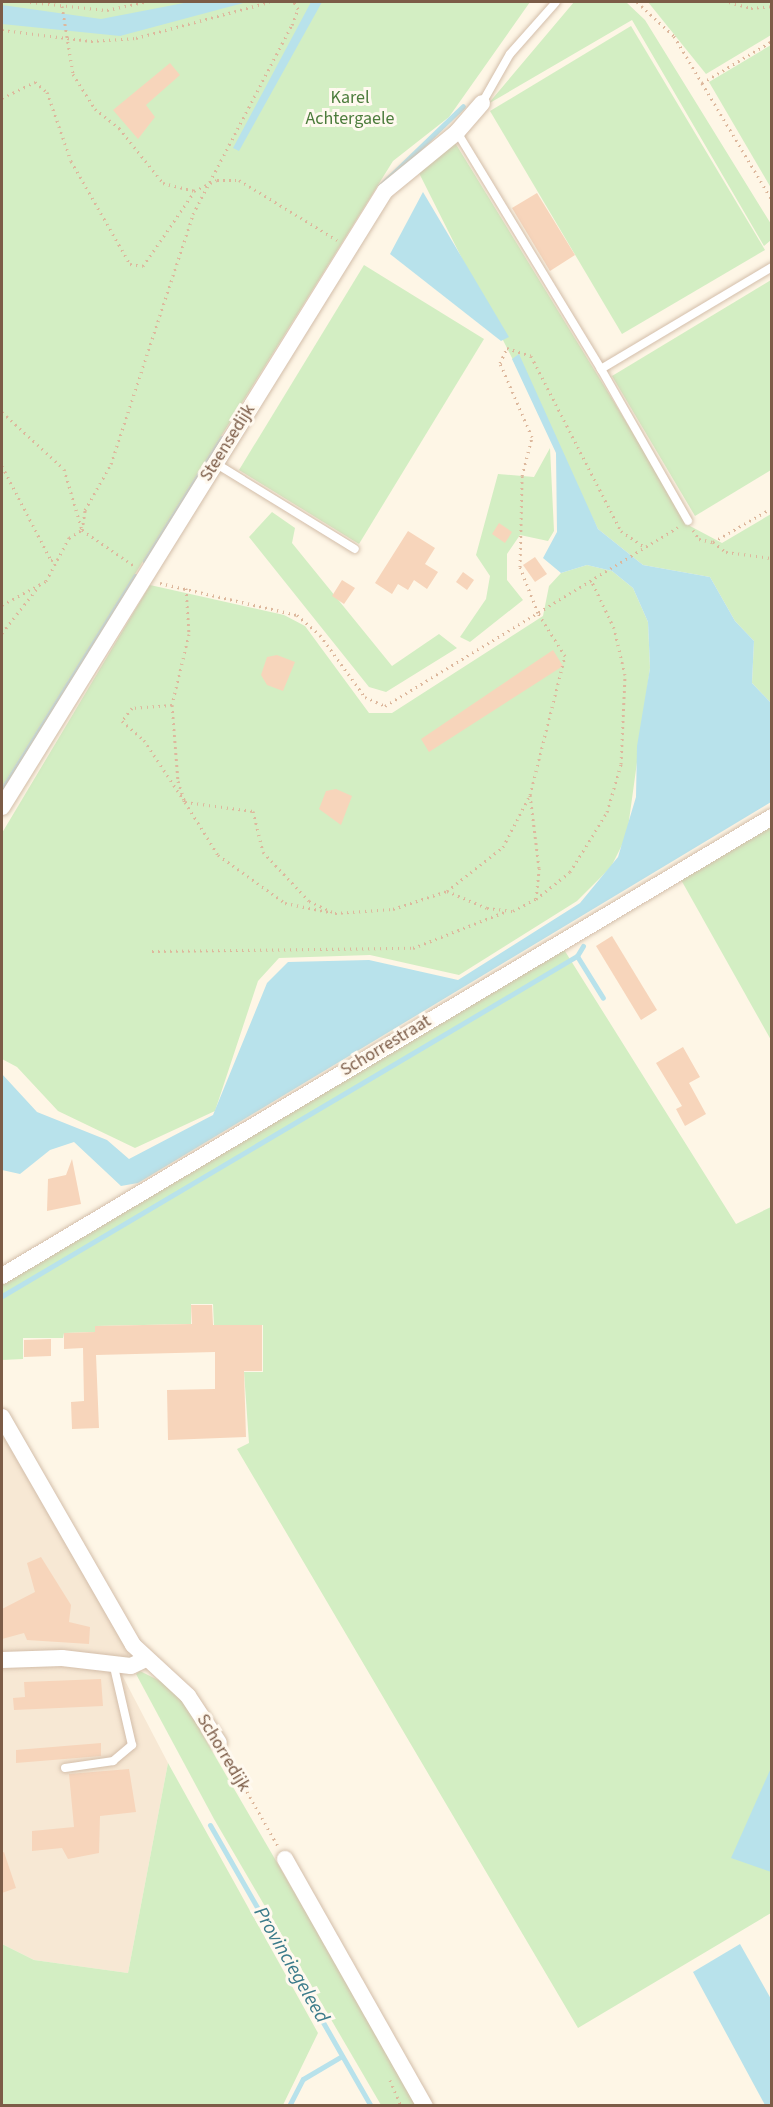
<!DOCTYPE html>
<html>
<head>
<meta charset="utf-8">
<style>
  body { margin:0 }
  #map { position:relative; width:773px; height:2107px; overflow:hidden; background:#fef6e6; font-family:"Source Sans 3",sans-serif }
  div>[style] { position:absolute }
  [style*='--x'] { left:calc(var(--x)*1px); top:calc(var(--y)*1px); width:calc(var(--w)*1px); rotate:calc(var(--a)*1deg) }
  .residential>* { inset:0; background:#f7e8d4 }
  .green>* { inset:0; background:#d3eec3 }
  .water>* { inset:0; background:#b8e2eb }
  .stream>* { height:5px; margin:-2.5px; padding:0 2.5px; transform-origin:2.5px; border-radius:2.5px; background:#b8e2eb }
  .building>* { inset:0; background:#f7d5bb }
  .path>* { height:3px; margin-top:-1.5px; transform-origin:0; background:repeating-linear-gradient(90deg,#ddb89d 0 1.5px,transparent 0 6px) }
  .roads { filter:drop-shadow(0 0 2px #d3beaa) drop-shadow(0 0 2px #d3beaa) }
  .service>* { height:8px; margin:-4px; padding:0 4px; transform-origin:4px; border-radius:4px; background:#fff }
  .minor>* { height:16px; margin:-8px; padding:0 8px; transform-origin:8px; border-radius:8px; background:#fff }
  span { translate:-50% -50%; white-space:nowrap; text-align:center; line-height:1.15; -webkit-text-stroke:6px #fff9ef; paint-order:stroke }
  .park-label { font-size:18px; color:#4c7c3c }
  .street-label { font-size:18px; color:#7c5c47 }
  .water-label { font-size:20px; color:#3b7b8a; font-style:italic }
  .frame { position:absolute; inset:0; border:3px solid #7c5c47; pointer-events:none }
</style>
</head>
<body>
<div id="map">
  <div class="residential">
    <div style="clip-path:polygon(2px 1434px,129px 1653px,122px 1675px,168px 1763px,128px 1973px,34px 1960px,2px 1944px)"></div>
  </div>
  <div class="green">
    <div style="clip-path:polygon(2px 2px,530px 2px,449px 117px,393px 161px,2px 787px)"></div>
    <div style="clip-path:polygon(574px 2px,626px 2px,645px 20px,771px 224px,771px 240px,764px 246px,632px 20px,488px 104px)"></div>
    <div style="clip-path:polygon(648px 2px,771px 2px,771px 35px,706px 74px)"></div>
    <div style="clip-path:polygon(631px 26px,765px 250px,622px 334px,490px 111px)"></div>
    <div style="clip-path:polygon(771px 45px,771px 188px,709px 82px)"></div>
    <div style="clip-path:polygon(454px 141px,690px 526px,722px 543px,771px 514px,771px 703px,752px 683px,754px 641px,735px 621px,710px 577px,643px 565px,598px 529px,419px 173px)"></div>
    <div style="clip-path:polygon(364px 265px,484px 339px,359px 544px,239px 470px)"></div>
    <div style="clip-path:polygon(771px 280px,771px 470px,695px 516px,612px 376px)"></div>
    <div style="clip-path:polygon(550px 448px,554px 531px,548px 541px,520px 535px,507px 554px,507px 580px,523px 600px,470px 642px,460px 637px,486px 599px,490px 576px,476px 555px,498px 474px,534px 477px)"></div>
    <div style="clip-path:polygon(272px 512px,295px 528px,292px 543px,392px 666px,439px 634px,457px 648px,386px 692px,369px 687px,249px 537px)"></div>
    <div style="clip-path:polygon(587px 565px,612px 571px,633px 588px,648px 622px,650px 668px,627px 835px,611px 867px,577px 901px,459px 975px,370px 955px,279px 958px,258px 981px,215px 1111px,135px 1148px,58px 1111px,17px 1067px,2px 1059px,2px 833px,150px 585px,284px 615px,305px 626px,369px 713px,392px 713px,543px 616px,549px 586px,561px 573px)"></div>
    <div style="clip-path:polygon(771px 823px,771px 1040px,680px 878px)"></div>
    <div style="clip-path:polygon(563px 948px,736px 1224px,771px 1207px,771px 1913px,578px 2028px,237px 1449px,249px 1443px,244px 1372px,263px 1372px,263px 1325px,214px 1325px,213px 1304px,191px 1304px,191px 1324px,95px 1326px,95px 1332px,64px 1333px,63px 1338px,23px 1338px,23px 1359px,2px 1360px,2px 1282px)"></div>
    <div style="clip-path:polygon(140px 1671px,176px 1689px,418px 2105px,381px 2105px,214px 1819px,136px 1674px)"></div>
    <div style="clip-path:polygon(168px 1763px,318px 2033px,283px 2105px,2px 2105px,2px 1944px,34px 1960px,128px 1973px)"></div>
  </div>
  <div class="water">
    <div style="clip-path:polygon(189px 2px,247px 2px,120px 36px,2px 24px,2px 5px,101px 19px)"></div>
    <div style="clip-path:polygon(311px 2px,322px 2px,239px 151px,233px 148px)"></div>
    <div style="clip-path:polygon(423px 192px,509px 337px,501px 341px,390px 254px)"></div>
    <div style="clip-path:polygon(519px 354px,598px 529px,643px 565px,710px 577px,735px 621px,754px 641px,752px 683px,771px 703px,771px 802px,138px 1183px,121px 1186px,74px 1142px,50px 1150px,20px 1174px,2px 1170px,2px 1074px,37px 1112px,107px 1140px,129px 1159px,213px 1115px,267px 983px,288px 962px,369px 960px,458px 980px,580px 903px,618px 857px,636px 797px,637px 746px,650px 668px,648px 622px,633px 588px,612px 571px,587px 565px,561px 573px,543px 558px,557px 532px,556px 453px,512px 359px)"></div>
    <div style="clip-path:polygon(771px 1768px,771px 1872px,731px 1858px)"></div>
    <div style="clip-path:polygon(740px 1944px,771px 1999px,771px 2105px,765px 2105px,693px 1972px)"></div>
  </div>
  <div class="stream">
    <div style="--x:380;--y:186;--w:115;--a:-43.9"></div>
    <div style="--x:145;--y:561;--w:145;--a:-58"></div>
    <div style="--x:2;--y:790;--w:252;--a:-58.1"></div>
    <div style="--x:583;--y:946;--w:12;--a:121"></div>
    <div style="--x:577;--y:956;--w:49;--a:58.2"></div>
    <div style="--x:2;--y:1296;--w:668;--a:-30.6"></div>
    <div style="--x:210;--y:1825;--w:324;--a:60.2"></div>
    <div style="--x:289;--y:2106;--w:30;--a:-63"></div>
    <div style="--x:303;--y:2079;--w:45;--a:-30.5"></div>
  </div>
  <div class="building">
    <div style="clip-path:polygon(170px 63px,180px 75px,146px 105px,155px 117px,138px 139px,113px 110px)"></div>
    <div style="clip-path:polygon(537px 193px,575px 255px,550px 271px,512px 208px)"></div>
    <div style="clip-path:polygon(499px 523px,512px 532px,505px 543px,492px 534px)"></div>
    <div style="clip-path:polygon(408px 531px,435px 548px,425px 564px,438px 572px,427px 589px,414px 580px,408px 590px,398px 584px,392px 594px,375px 583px)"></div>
    <div style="clip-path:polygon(535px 557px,547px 574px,535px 582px,523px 565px)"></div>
    <div style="clip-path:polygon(463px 572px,474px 580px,467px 590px,456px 582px)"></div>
    <div style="clip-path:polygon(342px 580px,355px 588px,344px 604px,332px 596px)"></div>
    <div style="clip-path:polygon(553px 650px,563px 666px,429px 752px,421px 739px)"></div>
    <div style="clip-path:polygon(277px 655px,295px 662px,283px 691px,267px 685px,261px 675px,267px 657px)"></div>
    <div style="clip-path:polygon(336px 789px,352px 796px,341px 825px,319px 809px,326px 791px)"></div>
    <div style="clip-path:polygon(612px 936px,657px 1010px,641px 1020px,596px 946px)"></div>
    <div style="clip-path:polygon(683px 1047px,700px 1077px,689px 1083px,706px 1114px,685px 1126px,676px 1109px,682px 1106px,656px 1063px)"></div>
    <div style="clip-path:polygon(72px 1159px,81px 1204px,47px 1211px,48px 1179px,66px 1175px)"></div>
    <div style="clip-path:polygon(191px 1305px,212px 1305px,213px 1325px,262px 1325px,262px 1371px,244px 1371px,246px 1437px,168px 1440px,167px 1390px,215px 1389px,215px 1352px,96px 1355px,99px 1428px,72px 1429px,71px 1402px,84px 1401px,83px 1348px,64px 1349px,64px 1333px,95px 1332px,95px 1326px,192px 1324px)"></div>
    <div style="clip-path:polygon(51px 1339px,51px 1356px,24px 1357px,24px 1340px)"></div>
    <div style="clip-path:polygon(41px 1557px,71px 1605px,69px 1622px,90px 1627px,89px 1644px,27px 1640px,24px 1633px,2px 1639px,2px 1609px,35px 1592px,27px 1563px)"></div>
    <div style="clip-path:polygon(101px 1679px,103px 1706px,14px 1710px,13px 1698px,25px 1697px,24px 1682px)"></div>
    <div style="clip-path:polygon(101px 1743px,101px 1756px,16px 1763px,16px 1750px)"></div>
    <div style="clip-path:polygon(129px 1769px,136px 1812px,100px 1816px,99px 1853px,68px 1859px,62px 1848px,32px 1851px,32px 1831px,74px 1827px,69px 1774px)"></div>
    <div style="clip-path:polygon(4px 1852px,16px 1888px,2px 1893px,2px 1853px)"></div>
  </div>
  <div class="path">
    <div style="--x:30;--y:2;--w:77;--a:5.9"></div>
    <div style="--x:107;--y:10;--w:38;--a:-12"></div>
    <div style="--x:637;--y:2;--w:50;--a:42.6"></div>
    <div style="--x:674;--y:36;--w:55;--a:59.2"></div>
    <div style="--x:702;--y:83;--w:82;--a:-31"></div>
    <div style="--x:729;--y:2;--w:23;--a:15"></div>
    <div style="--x:751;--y:8;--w:21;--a:-5"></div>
    <div style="--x:62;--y:6;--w:69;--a:80.8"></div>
    <div style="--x:73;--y:74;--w:41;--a:57.8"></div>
    <div style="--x:95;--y:109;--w:31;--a:38"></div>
    <div style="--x:119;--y:128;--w:70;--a:51.3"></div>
    <div style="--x:163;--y:183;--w:32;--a:14"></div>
    <div style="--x:194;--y:191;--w:25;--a:-26"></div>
    <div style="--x:217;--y:180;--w:22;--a:0"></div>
    <div style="--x:239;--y:180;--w:115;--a:31.5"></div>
    <div style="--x:2;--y:30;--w:90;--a:7"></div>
    <div style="--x:91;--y:41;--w:45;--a:-3.8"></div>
    <div style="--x:136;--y:38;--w:138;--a:-15.1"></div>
    <div style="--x:702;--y:83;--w:136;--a:59.1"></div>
    <div style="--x:2;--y:98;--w:37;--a:-26"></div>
    <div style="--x:35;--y:82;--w:16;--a:40"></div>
    <div style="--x:47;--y:92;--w:73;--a:70.8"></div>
    <div style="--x:71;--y:161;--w:119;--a:60.2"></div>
    <div style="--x:130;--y:264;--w:13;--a:9"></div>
    <div style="--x:143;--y:266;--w:90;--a:-55.4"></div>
    <div style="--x:2;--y:412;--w:84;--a:42.6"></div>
    <div style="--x:64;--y:469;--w:64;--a:73.6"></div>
    <div style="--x:82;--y:530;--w:62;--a:34.5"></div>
    <div style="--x:2;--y:466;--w:106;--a:62.5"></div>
    <div style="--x:51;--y:560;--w:7;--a:-8"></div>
    <div style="--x:693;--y:530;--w:11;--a:56"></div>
    <div style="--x:699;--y:539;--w:14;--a:12"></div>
    <div style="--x:713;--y:542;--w:68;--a:-30"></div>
    <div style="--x:713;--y:542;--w:16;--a:38"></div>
    <div style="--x:726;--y:552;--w:46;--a:7.4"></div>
    <div style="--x:160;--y:583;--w:141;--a:13.1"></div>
    <div style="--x:297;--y:615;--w:30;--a:41"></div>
    <div style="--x:320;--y:635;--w:77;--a:54"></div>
    <div style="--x:365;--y:697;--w:22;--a:24"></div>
    <div style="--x:385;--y:706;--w:343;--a:-31.4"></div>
    <div style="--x:186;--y:588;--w:46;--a:86.3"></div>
    <div style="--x:189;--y:634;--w:73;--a:103.5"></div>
    <div style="--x:172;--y:705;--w:40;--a:175.7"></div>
    <div style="--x:132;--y:708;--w:16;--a:128"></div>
    <div style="--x:122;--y:721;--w:29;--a:41"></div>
    <div style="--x:144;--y:740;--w:74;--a:56.5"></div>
    <div style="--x:185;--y:802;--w:69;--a:7.5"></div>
    <div style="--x:253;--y:811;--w:42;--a:76.3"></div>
    <div style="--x:263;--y:852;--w:67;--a:46.8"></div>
    <div style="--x:309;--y:901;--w:29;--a:25"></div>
    <div style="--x:335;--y:913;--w:58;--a:-3.9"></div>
    <div style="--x:393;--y:909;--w:57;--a:-18.4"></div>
    <div style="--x:447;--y:891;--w:43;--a:23"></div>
    <div style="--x:487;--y:908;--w:26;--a:7"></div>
    <div style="--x:513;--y:911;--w:26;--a:-28"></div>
    <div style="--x:536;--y:899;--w:31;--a:-84"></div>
    <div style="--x:539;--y:868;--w:74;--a:-97"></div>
    <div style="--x:530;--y:795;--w:143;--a:-75.9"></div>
    <div style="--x:565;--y:656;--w:51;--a:-122.1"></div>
    <div style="--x:538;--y:613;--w:49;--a:-111.4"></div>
    <div style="--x:520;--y:567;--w:91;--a:-88.7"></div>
    <div style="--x:522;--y:476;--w:40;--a:-75.6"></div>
    <div style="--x:532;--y:437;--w:81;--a:-113.4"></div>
    <div style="--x:500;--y:363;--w:17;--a:-65"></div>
    <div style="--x:507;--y:348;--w:25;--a:18"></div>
    <div style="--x:531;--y:356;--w:197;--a:62.8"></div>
    <div style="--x:621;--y:531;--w:29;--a:34"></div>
    <div style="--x:2;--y:605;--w:50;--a:-28.6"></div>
    <div style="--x:46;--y:581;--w:49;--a:-61.9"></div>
    <div style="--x:69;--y:538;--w:15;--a:-32"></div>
    <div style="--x:82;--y:530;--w:20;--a:-81"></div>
    <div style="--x:85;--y:510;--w:53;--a:-60.5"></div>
    <div style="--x:111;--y:464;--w:263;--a:-71.8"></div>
    <div style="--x:193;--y:214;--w:213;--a:-62.4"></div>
    <div style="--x:292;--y:25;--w:17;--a:-69"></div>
    <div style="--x:298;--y:9;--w:8;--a:-120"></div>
    <div style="--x:2;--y:633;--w:60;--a:-51.8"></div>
    <div style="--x:172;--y:705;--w:76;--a:85.5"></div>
    <div style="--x:178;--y:781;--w:22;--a:72"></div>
    <div style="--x:185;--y:802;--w:62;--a:58.1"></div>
    <div style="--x:218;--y:855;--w:82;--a:35.6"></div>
    <div style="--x:285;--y:903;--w:45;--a:11.6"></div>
    <div style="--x:447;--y:891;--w:71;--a:-38.2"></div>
    <div style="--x:503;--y:847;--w:59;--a:-62.6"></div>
    <div style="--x:536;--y:899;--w:43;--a:-38.5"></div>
    <div style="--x:570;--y:872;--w:70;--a:-58.3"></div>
    <div style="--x:607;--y:812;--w:50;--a:-73.7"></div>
    <div style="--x:621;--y:764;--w:89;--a:-87.4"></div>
    <div style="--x:625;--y:675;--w:48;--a:-103.2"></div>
    <div style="--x:614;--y:628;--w:53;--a:-115.6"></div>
    <div style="--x:152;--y:951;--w:261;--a:-0.7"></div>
    <div style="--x:413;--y:948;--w:101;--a:-21.5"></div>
    <div style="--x:226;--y:1755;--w:105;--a:60.3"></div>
    <div style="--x:390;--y:2080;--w:28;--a:67"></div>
  </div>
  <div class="roads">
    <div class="service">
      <div style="--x:482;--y:103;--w:56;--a:-60.3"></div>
      <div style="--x:510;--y:54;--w:69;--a:-48.5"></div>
      <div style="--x:457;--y:132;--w:277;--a:58.7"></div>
      <div style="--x:601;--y:369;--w:199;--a:-30.8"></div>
      <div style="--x:601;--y:369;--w:175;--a:60.2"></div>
      <div style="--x:215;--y:463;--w:164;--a:31.6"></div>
      <div style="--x:65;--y:1768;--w:49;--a:-8.3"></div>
      <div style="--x:113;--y:1761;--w:25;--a:-40"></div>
      <div style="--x:132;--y:1745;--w:84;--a:-103"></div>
    </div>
    <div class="minor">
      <div style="--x:2;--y:807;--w:725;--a:-58.13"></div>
      <div style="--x:385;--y:191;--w:93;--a:-39.3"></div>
      <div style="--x:457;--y:132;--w:38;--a:-49"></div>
      <div style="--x:2;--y:1276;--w:896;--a:-30.8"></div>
      <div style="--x:2;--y:1417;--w:263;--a:60.1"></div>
      <div style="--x:133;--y:1645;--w:75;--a:42.8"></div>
      <div style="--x:188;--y:1696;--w:56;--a:56.6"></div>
      <div style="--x:2;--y:1660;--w:60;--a:-1.9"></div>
      <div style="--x:62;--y:1658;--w:69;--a:6.6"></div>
      <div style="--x:131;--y:1666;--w:14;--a:-25"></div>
      <div style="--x:285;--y:1859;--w:284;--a:60.5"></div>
    </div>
  </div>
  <div class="park-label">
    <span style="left:350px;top:109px">Karel<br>Achtergaele</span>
  </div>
  <div class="street-label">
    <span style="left:228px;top:443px;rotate:-58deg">Steensedijk</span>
    <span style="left:386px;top:1046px;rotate:-31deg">Schorrestraat</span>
    <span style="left:223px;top:1753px;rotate:59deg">Schorredijk</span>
  </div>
  <div class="water-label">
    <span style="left:291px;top:1965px;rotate:60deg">Provinciegeleed</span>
  </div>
  <div class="frame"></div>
</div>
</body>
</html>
